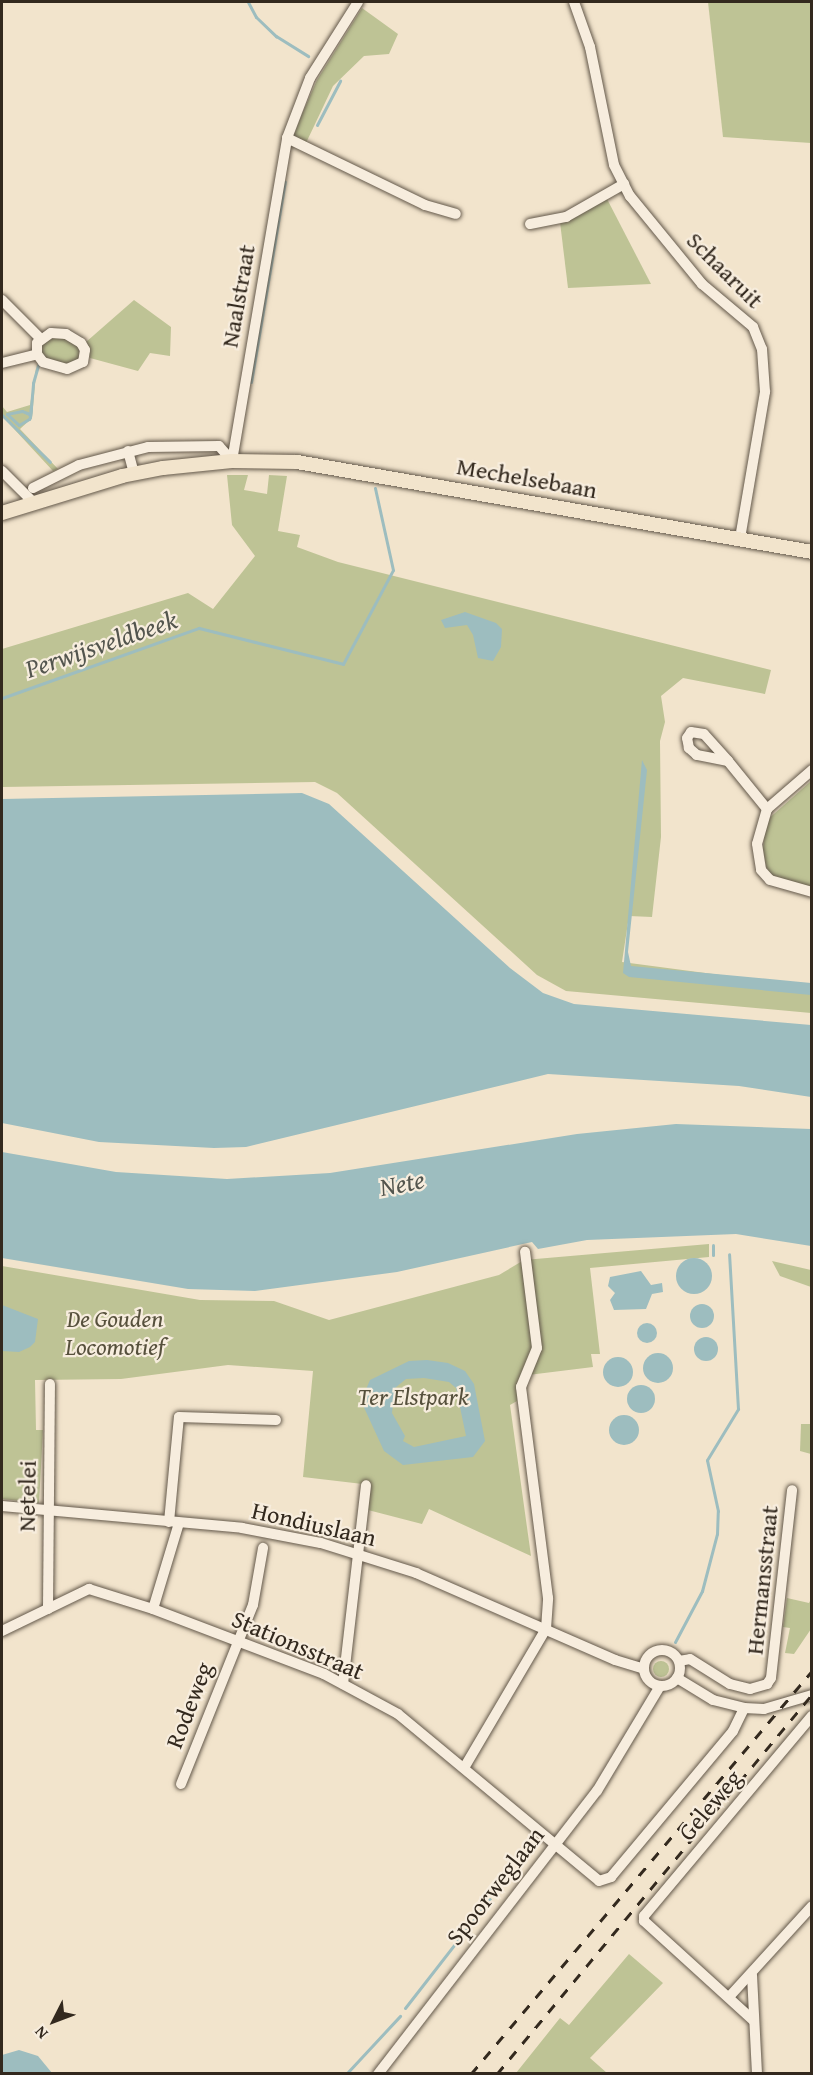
<!DOCTYPE html>
<html>
<head>
<meta charset="utf-8">
<style>
  body { margin:0 }
  #map { position:relative; width:813px; height:2075px; overflow:hidden; background:#f2e4cc; font-family:"Gentium Book Plus",serif }
  div>[style] { position:absolute }
  [style*='--x'] { left:calc(var(--x)*1px); top:calc(var(--y)*1px); width:calc(var(--w)*1px); rotate:calc(var(--a)*1deg) }
  .green>* { inset:0; background:#bec395 }
  .round { border-radius:50% }
  .water>* { inset:0; background:#9dbdbf }
  .stream>* { height:3px; margin:-1.5px; padding:0 1.5px; transform-origin:1.5px; border-radius:1.5px; background:#9dbdbf }
  .roads { filter:drop-shadow(0 0 2px #63584a) drop-shadow(0 0 2px #63584a) }
  .minor>* { height:10px; margin:-5px; padding:0 5px; transform-origin:5px; border-radius:5px; background:#f7edde }
  .minor>.ring { margin:-5px; padding:0; box-sizing:content-box; background:none; border:10px solid #f7edde; border-radius:50% }
  .major>* { height:14px; margin:-7px; padding:0 7px; transform-origin:7px; border-radius:7px; background:#f2e4cc }
  .rail>* { height:3px; margin-top:-1.5px; transform-origin:0; background:repeating-linear-gradient(90deg,#33291e 0 10px,transparent 0 20px) }
  span { translate:-50% -50%; white-space:nowrap; text-align:center; line-height:1.15; -webkit-text-stroke:4.5px #f7edde; paint-order:stroke }
  .street-label { font-size:24px; color:#33291e }
  .park-label { font-size:24px; color:#56503c; font-style:italic }
  .water-label { font-size:26px; color:#53554e; font-style:italic }
  .frame { position:absolute; inset:0; border:3px solid #33291e; pointer-events:none }
  .north { position:absolute; left:24px; top:1991px; width:60px; height:60px; -webkit-text-stroke:4px #f7edde; paint-order:stroke; rotate:228deg; font-size:16px; font-weight:700; line-height:24px; text-align:center; color:#33291e }
  .north::after { content:''; display:block; margin:auto; width:21px; height:27px; background:#33291e; clip-path:polygon(50% 0,100% 100%,50% 72%,0 100%) }
</style>
</head>
<body>
<div id="map">
  <div class="green">
    <div style="clip-path:polygon(708px 2px,811px 2px,811px 143px,723px 137px)"></div>
    <div style="clip-path:polygon(362px 8px,398px 34px,389px 54px,364px 56px,333px 86px,306px 143px,294px 135px,302px 114px,317px 80px)"></div>
    <div style="clip-path:polygon(606px 197px,651px 284px,568px 288px,560px 222px)"></div>
    <div style="clip-path:polygon(134px 300px,171px 327px,170px 356px,150px 353px,138px 371px,90px 358px,86px 342px)"></div>
    <div style="clip-path:polygon(57px 335px,80px 347px,79px 360px,62px 365px,42px 356px,40px 346px)"></div>
    <div style="clip-path:polygon(37px 362px,32px 418px,20px 429px,58px 469px,53px 471px,2px 416px,2px 406px,7px 412px,30px 405px)"></div>
    <div style="clip-path:polygon(227px 475px,248px 475px,244px 490px,267px 494px,269px 475px,287px 476px,278px 531px,300px 535px,297px 547px,338px 562px,771px 670px,765px 694px,683px 678px,661px 696px,665px 722px,660px 741px,661px 837px,652px 917px,629px 916px,622px 962px,811px 987px,811px 1013px,566px 991px,537px 975px,337px 793px,315px 782px,2px 787px,2px 649px,188px 593px,213px 609px,255px 556px,232px 525px)"></div>
    <div style="clip-path:polygon(811px 781px,811px 887px,772px 877px,766px 866px,763px 849px,766px 821px)"></div>
    <div style="clip-path:polygon(709px 1244px,709px 1257px,590px 1268px,600px 1354px,591px 1354px,593px 1367px,520px 1376px,517px 1401px,510px 1405px,531px 1556px,429px 1509px,422px 1524px,368px 1510px,371px 1485px,303px 1477px,313px 1371px,228px 1365px,121px 1379px,35px 1380px,36px 1430px,43px 1430px,39px 1503px,2px 1499px,2px 1266px,200px 1300px,274px 1301px,329px 1320px,499px 1275px,524px 1260px)"></div>
    <div style="clip-path:polygon(772px 1261px,811px 1270px,811px 1287px,780px 1276px)"></div>
    <div style="clip-path:polygon(801px 1424px,811px 1424px,811px 1454px,800px 1451px)"></div>
    <div style="clip-path:polygon(787px 1598px,809px 1603px,811px 1599px,811px 1629px,794px 1654px,785px 1653px,790px 1628px,783px 1627px)"></div>
    <div class="round" style="left:653px;top:1661px;width:16px;height:16px"></div>
    <div style="clip-path:polygon(629px 1954px,663px 1983px,590px 2058px,607px 2073px,516px 2073px,560px 2018px,569px 2025px)"></div>
  </div>
  <div class="water">
    <div style="clip-path:polygon(465px 612px,496px 623px,502px 629px,501px 647px,493px 661px,478px 658px,473px 635px,467px 625px,445px 628px,441px 620px)"></div>
    <div style="clip-path:polygon(642px 760px,647px 770px,628px 952px,631px 966px,811px 983px,811px 995px,629px 977px,623px 973px)"></div>
    <div style="clip-path:polygon(302px 793px,329px 804px,510px 968px,543px 993px,574px 1004px,811px 1025px,811px 1097px,739px 1086px,548px 1074px,246px 1147px,214px 1148px,99px 1142px,2px 1123px,2px 799px)"></div>
    <div style="clip-path:polygon(676px 1124px,811px 1129px,811px 1246px,736px 1234px,587px 1240px,538px 1249px,532px 1242px,397px 1272px,255px 1291px,188px 1289px,2px 1258px,2px 1152px,116px 1172px,227px 1179px,330px 1173px,577px 1134px)"></div>
    <div class="round" style="left:676px;top:1258px;width:36px;height:36px"></div>
    <div style="clip-path:polygon(641px 1271px,651px 1285px,662px 1283px,663px 1292px,652px 1294px,646px 1309px,614px 1310px,610px 1300px,615px 1293px,608px 1286px,610px 1277px)"></div>
    <div class="round" style="left:690px;top:1304px;width:24px;height:24px"></div>
    <div style="clip-path:polygon(2px 1305px,38px 1319px,35px 1342px,30px 1347px,19px 1352px,2px 1351px)"></div>
    <div class="round" style="left:637px;top:1323px;width:20px;height:20px"></div>
    <div class="round" style="left:694px;top:1337px;width:24px;height:24px"></div>
    <div class="round" style="left:643px;top:1353px;width:30px;height:30px"></div>
    <div class="round" style="left:603px;top:1357px;width:30px;height:30px"></div>
    <div style="clip-path:polygon(evenodd,427px 1360px,448px 1363px,465px 1371px,474px 1384px,485px 1441px,473px 1457px,403px 1465px,384px 1451px,361px 1401px,370px 1380px,409px 1361px,427px 1360px,424px 1378px,449px 1382px,456px 1388px,466px 1436px,414px 1447px,403px 1441px,405px 1436px,392px 1413px,395px 1388px,406px 1379px,424px 1378px)"></div>
    <div class="round" style="left:627px;top:1385px;width:28px;height:28px"></div>
    <div class="round" style="left:609px;top:1415px;width:30px;height:30px"></div>
    <div style="clip-path:polygon(19px 2050px,38px 2056px,52px 2073px,2px 2073px,2px 2055px)"></div>
  </div>
  <div class="stream">
    <div style="--x:248;--y:2;--w:17;--a:62"></div>
    <div style="--x:256;--y:17;--w:28;--a:44"></div>
    <div style="--x:276;--y:36;--w:38;--a:32"></div>
    <div style="--x:317;--y:125;--w:50;--a:-62.4"></div>
    <div style="--x:251;--y:382;--w:203;--a:-80.4"></div>
    <div style="--x:31;--y:407;--w:9;--a:96"></div>
    <div style="--x:30;--y:416;--w:2;--a:-117"></div>
    <div style="--x:29;--y:414;--w:2;--a:-153"></div>
    <div style="--x:27;--y:413;--w:5;--a:-158"></div>
    <div style="--x:22;--y:411;--w:15;--a:169"></div>
    <div style="--x:7;--y:414;--w:16;--a:43"></div>
    <div style="--x:19;--y:425;--w:12;--a:-31"></div>
    <div style="--x:29;--y:419;--w:2;--a:-63"></div>
    <div style="--x:30;--y:417;--w:10;--a:-84"></div>
    <div style="--x:31;--y:407;--w:24;--a:-85"></div>
    <div style="--x:33;--y:383;--w:19;--a:-74"></div>
    <div style="--x:2;--y:415;--w:67;--a:44.4"></div>
    <div style="--x:2;--y:698;--w:209;--a:-19.6"></div>
    <div style="--x:199;--y:628;--w:148;--a:14"></div>
    <div style="--x:343;--y:664;--w:106;--a:-62"></div>
    <div style="--x:393;--y:570;--w:84;--a:-102.4"></div>
    <div style="--x:713;--y:1245;--w:10;--a:90"></div>
    <div style="--x:675;--y:1642;--w:58;--a:-62.1"></div>
    <div style="--x:702;--y:1591;--w:59;--a:-75.3"></div>
    <div style="--x:717;--y:1534;--w:23;--a:-88"></div>
    <div style="--x:718;--y:1511;--w:52;--a:-102.2"></div>
    <div style="--x:707;--y:1460;--w:60;--a:-58.7"></div>
    <div style="--x:738;--y:1409;--w:155;--a:-93.3"></div>
    <div style="--x:405;--y:2008;--w:138;--a:-52.1"></div>
    <div style="--x:347;--y:2073;--w:78;--a:-47.1"></div>
  </div>
  <div class="roads">
    <div class="minor">
      <div style="--x:574;--y:2;--w:48;--a:70.4"></div>
      <div style="--x:590;--y:47;--w:120;--a:78.5"></div>
      <div style="--x:614;--y:165;--w:35;--a:63"></div>
      <div style="--x:630;--y:196;--w:114;--a:50.7"></div>
      <div style="--x:702;--y:284;--w:67;--a:40.1"></div>
      <div style="--x:753;--y:327;--w:24;--a:68"></div>
      <div style="--x:762;--y:349;--w:43;--a:86"></div>
      <div style="--x:765;--y:392;--w:149;--a:99.7"></div>
      <div style="--x:287;--y:138;--w:153;--a:25.9"></div>
      <div style="--x:425;--y:205;--w:32;--a:16"></div>
      <div style="--x:530;--y:224;--w:37;--a:-11"></div>
      <div style="--x:566;--y:217;--w:67;--a:-29.6"></div>
      <div style="--x:2;--y:300;--w:54;--a:45"></div>
      <div style="--x:51;--y:333;--w:15;--a:4"></div>
      <div style="--x:66;--y:334;--w:17;--a:31"></div>
      <div style="--x:81;--y:343;--w:8;--a:60"></div>
      <div style="--x:85;--y:350;--w:12;--a:99"></div>
      <div style="--x:83;--y:362;--w:17;--a:156"></div>
      <div style="--x:67;--y:369;--w:25;--a:-164"></div>
      <div style="--x:43;--y:362;--w:10;--a:-127"></div>
      <div style="--x:37;--y:354;--w:11;--a:-90"></div>
      <div style="--x:37;--y:343;--w:17;--a:-36"></div>
      <div style="--x:2;--y:363;--w:36;--a:-14"></div>
      <div style="--x:128;--y:451;--w:24;--a:75"></div>
      <div style="--x:232;--y:461;--w:328;--a:-80.3"></div>
      <div style="--x:287;--y:138;--w:64;--a:-69"></div>
      <div style="--x:310;--y:78;--w:90;--a:-57.7"></div>
      <div style="--x:2;--y:471;--w:45;--a:45"></div>
      <div style="--x:33;--y:488;--w:51;--a:-26.6"></div>
      <div style="--x:79;--y:465;--w:71;--a:-14.6"></div>
      <div style="--x:148;--y:447;--w:71;--a:-0.8"></div>
      <div style="--x:219;--y:446;--w:20;--a:49"></div>
      <div style="--x:728;--y:761;--w:32;--a:-169"></div>
      <div style="--x:697;--y:755;--w:11;--a:-139"></div>
      <div style="--x:689;--y:748;--w:10;--a:-101"></div>
      <div style="--x:687;--y:738;--w:7;--a:-56"></div>
      <div style="--x:691;--y:732;--w:13;--a:9"></div>
      <div style="--x:704;--y:734;--w:36;--a:48"></div>
      <div style="--x:728;--y:761;--w:62;--a:50.9"></div>
      <div style="--x:767;--y:809;--w:36;--a:106"></div>
      <div style="--x:757;--y:844;--w:26;--a:81"></div>
      <div style="--x:761;--y:870;--w:13;--a:48"></div>
      <div style="--x:770;--y:880;--w:44;--a:15.9"></div>
      <div style="--x:767;--y:809;--w:60;--a:-40.9"></div>
      <div style="--x:2;--y:1506;--w:241;--a:5.2"></div>
      <div style="--x:242;--y:1528;--w:80;--a:10.8"></div>
      <div style="--x:321;--y:1543;--w:100;--a:17.5"></div>
      <div style="--x:416;--y:1573;--w:217;--a:23.6"></div>
      <div style="--x:615;--y:1660;--w:30;--a:17"></div>
      <div style="--x:169;--y:1522;--w:105;--a:-84.6"></div>
      <div style="--x:179;--y:1417;--w:97;--a:1.8"></div>
      <div style="--x:48;--y:1609;--w:225;--a:-89.5"></div>
      <div style="--x:153;--y:1609;--w:90;--a:-73.2"></div>
      <div style="--x:2;--y:1631;--w:97;--a:-25.8"></div>
      <div style="--x:89;--y:1589;--w:67;--a:17.4"></div>
      <div style="--x:153;--y:1609;--w:183;--a:20.8"></div>
      <div style="--x:324;--y:1674;--w:84;--a:28.4"></div>
      <div style="--x:398;--y:1714;--w:261;--a:39.7"></div>
      <div style="--x:599;--y:1881;--w:13;--a:-18"></div>
      <div style="--x:611;--y:1877;--w:190;--a:-50.1"></div>
      <div style="--x:733;--y:1731;--w:25;--a:-64"></div>
      <div class="ring" style="left:644px;top:1650px;width:26px;height:26px"></div>
      <div style="--x:679;--y:1661;--w:11;--a:-10"></div>
      <div style="--x:690;--y:1659;--w:47;--a:32"></div>
      <div style="--x:730;--y:1684;--w:21;--a:14"></div>
      <div style="--x:750;--y:1689;--w:18;--a:-16"></div>
      <div style="--x:767;--y:1684;--w:7;--a:-56"></div>
      <div style="--x:771;--y:1678;--w:189;--a:-83.6"></div>
      <div style="--x:677;--y:1678;--w:42;--a:31.4"></div>
      <div style="--x:713;--y:1700;--w:32;--a:14"></div>
      <div style="--x:744;--y:1708;--w:20;--a:3"></div>
      <div style="--x:764;--y:1709;--w:50;--a:-16.3"></div>
      <div style="--x:343;--y:1684;--w:200;--a:-83.4"></div>
      <div style="--x:464;--y:1768;--w:161;--a:-59.5"></div>
      <div style="--x:546;--y:1629;--w:31;--a:-86"></div>
      <div style="--x:548;--y:1598;--w:213;--a:-97.3"></div>
      <div style="--x:521;--y:1387;--w:42;--a:-67.7"></div>
      <div style="--x:537;--y:1348;--w:97;--a:-97.1"></div>
      <div style="--x:181;--y:1784;--w:193;--a:-68.1"></div>
      <div style="--x:253;--y:1605;--w:58;--a:-80"></div>
      <div style="--x:752;--y:1975;--w:99;--a:87.1"></div>
      <div style="--x:729;--y:1997;--w:123;--a:-47.6"></div>
      <div style="--x:754;--y:2021;--w:149;--a:-137.7"></div>
      <div style="--x:644;--y:1921;--w:5;--a:-90"></div>
      <div style="--x:644;--y:1916;--w:261;--a:-50"></div>
      <div style="--x:378;--y:2074;--w:358;--a:-52.3"></div>
      <div style="--x:597;--y:1791;--w:122;--a:-59"></div>
    </div>
    <div class="major">
      <div style="--x:2;--y:513;--w:126;--a:-17.1"></div>
      <div style="--x:122;--y:476;--w:42;--a:-11"></div>
      <div style="--x:163;--y:468;--w:69;--a:-5.8"></div>
      <div style="--x:232;--y:461;--w:65;--a:0.9"></div>
      <div style="--x:297;--y:462;--w:523;--a:9.91"></div>
    </div>
  </div>
  <div class="rail">
    <div style="--x:471;--y:2074;--w:528;--a:-49.76"></div>
    <div style="--x:497;--y:2074;--w:494;--a:-50.3"></div>
  </div>
  <div class="street-label">
    <span style="left:725px;top:270px;rotate:45deg">Schaaruit</span>
    <span style="left:238px;top:296px;rotate:-80deg">Naalstraat</span>
    <span style="left:527px;top:478px;rotate:10deg">Mechelsebaan</span>
    <span style="left:27px;top:1496px;rotate:-89deg">Netelei</span>
    <span style="left:314px;top:1524px;rotate:13deg">Hondiuslaan</span>
    <span style="left:762px;top:1580px;rotate:-84deg">Hermansstraat</span>
    <span style="left:298px;top:1645px;rotate:23deg">Stationsstraat</span>
    <span style="left:189px;top:1705px;rotate:-69deg">Rodeweg</span>
    <span style="left:710px;top:1805px;rotate:-50deg">Geleweg</span>
    <span style="left:495px;top:1886px;rotate:-52deg">Spoorweglaan</span>
  </div>
  <div class="park-label">
    <span style="left:115px;top:1333px">De Gouden<br>Locomotief</span>
    <span style="left:413px;top:1397px">Ter Elstpark</span>
  </div>
  <div class="water-label">
    <span style="left:101px;top:644px;rotate:-19deg">Perwijsveldbeek</span>
    <span style="left:402px;top:1183px;rotate:-11deg">Nete</span>
  </div>
  <div class="frame"></div>
  <div class="north">N</div>
</div>
</body>
</html>
